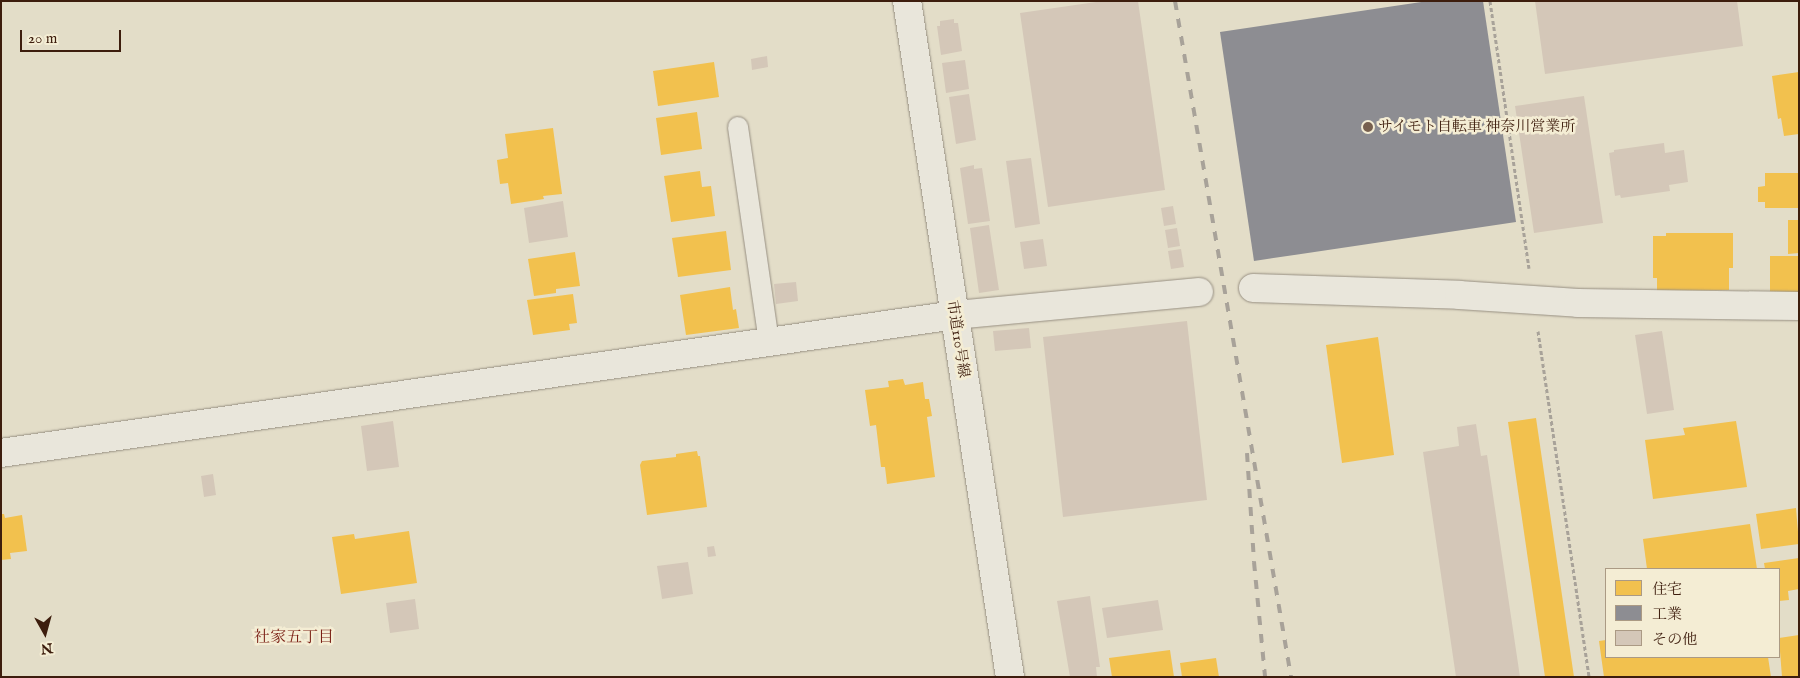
<!DOCTYPE html>
<html>
<head>
<meta charset="utf-8">
<style>
  body { margin:0 }
  #map { position:relative; width:1800px; height:678px; overflow:hidden; background:#e3ddc8; font-family:"IM FELL English","Noto Serif JP",serif }
  div>[style] { position:absolute }
  [style*='--x'] { left:calc(var(--x)*1px); top:calc(var(--y)*1px); width:calc(var(--w)*1px); rotate:calc(var(--a)*1deg) }
  .homes>* { inset:0; background:#f2c14e }
  .industry>* { inset:0; background:#8d8d92 }
  .building>* { inset:0; background:#d4c7b8 }
  .path>* { height:3px; margin-top:-1.5px; transform-origin:0; background:repeating-linear-gradient(90deg,#a8a299 0 4px,transparent 0 6.5px) }
  .roads { filter:drop-shadow(0 0 1px #978f82) drop-shadow(0 0 1px #978f82) }
  .lane>* { height:20px; margin:-10px; padding:0 10px; transform-origin:10px; border-radius:10px; background:#e9e6db }
  .street>* { height:28px; margin:-14px; padding:0 14px; transform-origin:14px; border-radius:14px; background:#e9e6db }
  .secondary>* { height:28px; margin:-14px; padding:0 14px; transform-origin:14px; border-radius:14px; background:#e9e6db }
  .rail>* { height:4px; margin-top:-2px; transform-origin:0; background:repeating-linear-gradient(90deg,#a8a299 0 9px,transparent 0 18px) }
  .dots>* { width:14px; height:14px; translate:-50% -50%; box-sizing:border-box; border:2px solid #f4edd4; border-radius:50% }
  span { translate:-50% -50%; white-space:nowrap; text-align:center; line-height:1.15; -webkit-text-stroke:5px #f4edd4; paint-order:stroke }
  .poi-label { font-size:15px; color:#3d1d0d }
  .left { translate:0 -50%; text-align:left }
  .street-label { font-size:15px; color:#3d1d0d }
  .neighbourhood-label { font-size:16px; color:#7a1f14 }
  .frame { position:absolute; inset:0; border:2px solid #3d1d0d; pointer-events:none }
  .legend { position:absolute; left:1605px; top:568px; width:175px; height:90px; box-sizing:border-box; background:#f4edd4; border:1px solid #ab9a84; margin:0; padding:6px 9px; list-style:none; font-size:15px; color:#3d1d0d }
  .legend li { display:flex; align-items:center; gap:10px; height:25px }
  .legend b { width:25px; border:1px solid #ab9a84 }
  .north { position:absolute; left:20px; top:608px; width:50px; height:50px; -webkit-text-stroke:4px #f4edd4; paint-order:stroke; rotate:173deg; font-size:14px; font-weight:700; line-height:20px; text-align:center; color:#3d1d0d }
  .north::after { content:''; display:block; margin:auto; width:18px; height:22px; background:#3d1d0d; clip-path:polygon(50% 0,100% 100%,50% 72%,0 100%) }
  .scale { position:absolute; left:20px; top:30px; width:101px; height:22px; box-sizing:border-box; border:2px solid #3d1d0d; border-top:0; padding-left:6px; font-size:15px; line-height:18px; white-space:nowrap; color:#3d1d0d; -webkit-text-stroke:4px #f4edd4; paint-order:stroke }
</style>
</head>
<body>
<div id="map">
  <div class="homes">
    <div style="clip-path:polygon(714px 62px,719px 97px,658px 106px,653px 71px)"></div>
    <div style="clip-path:polygon(1799px 72px,1799px 134px,1784px 136px,1781px 118px,1778px 119px,1772px 76px)"></div>
    <div style="clip-path:polygon(697px 112px,702px 149px,661px 155px,656px 118px)"></div>
    <div style="clip-path:polygon(553px 128px,562px 194px,543px 196px,544px 199px,511px 204px,508px 183px,500px 184px,497px 160px,508px 158px,505px 134px)"></div>
    <div style="clip-path:polygon(700px 171px,702px 187px,711px 186px,715px 216px,671px 222px,664px 176px)"></div>
    <div style="clip-path:polygon(1765px 173px,1799px 173px,1799px 208px,1765px 208px,1765px 202px,1758px 202px,1758px 187px,1765px 186px)"></div>
    <div style="clip-path:polygon(1788px 220px,1799px 220px,1799px 253px,1788px 254px)"></div>
    <div style="clip-path:polygon(726px 231px,731px 270px,678px 277px,672px 238px)"></div>
    <div style="clip-path:polygon(1666px 233px,1733px 233px,1733px 268px,1729px 268px,1729px 290px,1657px 291px,1657px 278px,1653px 278px,1653px 236px,1666px 236px)"></div>
    <div style="clip-path:polygon(575px 252px,580px 286px,556px 289px,556px 293px,534px 296px,528px 259px)"></div>
    <div style="clip-path:polygon(1770px 256px,1799px 256px,1799px 292px,1770px 293px)"></div>
    <div style="clip-path:polygon(730px 287px,733px 310px,736px 309px,739px 328px,686px 335px,680px 295px)"></div>
    <div style="clip-path:polygon(573px 294px,577px 323px,569px 324px,570px 330px,533px 335px,527px 300px)"></div>
    <div style="clip-path:polygon(1378px 337px,1394px 455px,1342px 463px,1326px 345px)"></div>
    <div style="clip-path:polygon(903px 379px,905px 385px,923px 382px,925px 399px,929px 399px,932px 416px,927px 417px,935px 477px,887px 484px,885px 467px,881px 467px,876px 425px,870px 426px,865px 390px,889px 387px,888px 381px)"></div>
    <div style="clip-path:polygon(1536px 418px,1574px 677px,1545px 677px,1508px 422px)"></div>
    <div style="clip-path:polygon(1736px 421px,1747px 487px,1653px 499px,1645px 440px,1685px 435px,1683px 428px)"></div>
    <div style="clip-path:polygon(697px 451px,698px 456px,700px 456px,707px 507px,647px 515px,640px 465px,642px 461px,676px 457px,676px 454px)"></div>
    <div style="clip-path:polygon(1796px 508px,1799px 544px,1761px 549px,1756px 514px)"></div>
    <div style="clip-path:polygon(1px 514px,4px 514px,5px 518px,22px 515px,27px 551px,10px 553px,11px 559px,1px 560px)"></div>
    <div style="clip-path:polygon(1750px 524px,1757px 569px,1647px 569px,1643px 539px)"></div>
    <div style="clip-path:polygon(409px 531px,417px 583px,341px 594px,332px 537px,354px 534px,355px 539px)"></div>
    <div style="clip-path:polygon(1799px 558px,1799px 589px,1788px 591px,1789px 600px,1779px 601px,1779px 569px,1765px 569px,1764px 563px)"></div>
    <div style="clip-path:polygon(1799px 635px,1799px 677px,1782px 677px,1779px 638px)"></div>
    <div style="clip-path:polygon(1606px 640px,1606px 657px,1768px 657px,1771px 677px,1604px 677px,1599px 641px)"></div>
    <div style="clip-path:polygon(1170px 650px,1174px 677px,1112px 677px,1109px 658px)"></div>
    <div style="clip-path:polygon(1216px 658px,1219px 677px,1182px 677px,1180px 663px)"></div>
  </div>
  <div class="industry">
    <div style="clip-path:polygon(1428px 1px,1483px 1px,1516px 222px,1254px 261px,1220px 32px)"></div>
  </div>
  <div class="building">
    <div style="clip-path:polygon(1103px 1px,1138px 1px,1165px 190px,1048px 207px,1020px 13px)"></div>
    <div style="clip-path:polygon(1535px 1px,1737px 1px,1743px 46px,1545px 74px)"></div>
    <div style="clip-path:polygon(954px 19px,954px 23px,958px 23px,962px 51px,941px 55px,937px 26px,940px 26px,940px 21px)"></div>
    <div style="clip-path:polygon(767px 56px,768px 67px,752px 70px,751px 59px)"></div>
    <div style="clip-path:polygon(965px 60px,969px 89px,946px 93px,942px 63px)"></div>
    <div style="clip-path:polygon(969px 94px,976px 140px,956px 144px,949px 97px)"></div>
    <div style="clip-path:polygon(1584px 96px,1603px 223px,1534px 233px,1515px 106px)"></div>
    <div style="clip-path:polygon(1664px 143px,1665px 153px,1684px 150px,1688px 182px,1669px 185px,1670px 191px,1621px 198px,1620px 195px,1615px 196px,1609px 153px,1614px 152px,1614px 150px)"></div>
    <div style="clip-path:polygon(1031px 158px,1040px 224px,1015px 228px,1006px 161px)"></div>
    <div style="clip-path:polygon(974px 165px,974px 169px,982px 168px,990px 221px,968px 224px,960px 168px)"></div>
    <div style="clip-path:polygon(563px 201px,568px 237px,529px 243px,524px 208px)"></div>
    <div style="clip-path:polygon(1173px 206px,1176px 224px,1164px 226px,1161px 208px)"></div>
    <div style="clip-path:polygon(989px 225px,999px 290px,979px 293px,970px 228px)"></div>
    <div style="clip-path:polygon(1177px 228px,1180px 246px,1168px 248px,1165px 230px)"></div>
    <div style="clip-path:polygon(1043px 239px,1047px 266px,1024px 269px,1020px 242px)"></div>
    <div style="clip-path:polygon(1181px 249px,1184px 267px,1171px 269px,1168px 251px)"></div>
    <div style="clip-path:polygon(796px 282px,798px 301px,776px 304px,774px 284px)"></div>
    <div style="clip-path:polygon(1187px 321px,1207px 500px,1063px 517px,1043px 337px)"></div>
    <div style="clip-path:polygon(1029px 328px,1031px 348px,995px 351px,993px 331px)"></div>
    <div style="clip-path:polygon(1662px 331px,1674px 410px,1647px 414px,1635px 335px)"></div>
    <div style="clip-path:polygon(393px 421px,399px 467px,367px 471px,361px 426px)"></div>
    <div style="clip-path:polygon(1476px 424px,1481px 456px,1487px 455px,1520px 677px,1456px 677px,1423px 452px,1459px 446px,1457px 427px)"></div>
    <div style="clip-path:polygon(213px 474px,216px 495px,204px 497px,201px 476px)"></div>
    <div style="clip-path:polygon(714px 546px,716px 556px,708px 557px,707px 547px)"></div>
    <div style="clip-path:polygon(688px 562px,693px 594px,662px 599px,657px 566px)"></div>
    <div style="clip-path:polygon(1090px 596px,1100px 667px,1096px 667px,1097px 677px,1070px 677px,1057px 601px)"></div>
    <div style="clip-path:polygon(415px 599px,419px 629px,390px 633px,386px 603px)"></div>
    <div style="clip-path:polygon(1158px 600px,1163px 630px,1107px 638px,1102px 608px)"></div>
  </div>
  <div class="path">
    <div style="--x:1490;--y:1;--w:270;--a:81.7"></div>
    <div style="--x:1538;--y:331;--w:350;--a:81.6"></div>
  </div>
  <div class="roads">
    <div class="lane">
      <div style="--x:738;--y:127;--w:217;--a:81.8"></div>
    </div>
    <div class="street">
      <div style="--x:1253;--y:288;--w:206;--a:1.9"></div>
      <div style="--x:1459;--y:295;--w:119;--a:3.8"></div>
      <div style="--x:1578;--y:303;--w:221;--a:0.8"></div>
      <div style="--x:1;--y:453;--w:964;--a:-8.23"></div>
      <div style="--x:955;--y:315;--w:245;--a:-5.4"></div>
    </div>
    <div class="secondary">
      <div style="--x:907;--y:1;--w:684;--a:81.34"></div>
    </div>
  </div>
  <div class="rail">
    <div style="--x:1175;--y:1;--w:686;--a:80.26"></div>
    <div style="--x:1247;--y:453;--w:109;--a:86.3"></div>
    <div style="--x:1254;--y:562;--w:116;--a:84.5"></div>
  </div>
  <div class="dots">
    <div style="left:1368px;top:127px;background:#77604e"></div>
  </div>
  <div class="poi-label">
    <span class="left" style="left:1378px;top:127px">サイモト自転車 神奈川営業所</span>
  </div>
  <div class="street-label">
    <span style="left:958px;top:339px;rotate:81deg">市道110号線</span>
  </div>
  <div class="neighbourhood-label">
    <span style="left:294px;top:638px">社家五丁目</span>
  </div>
  <div class="frame"></div>
  <ul class="legend">
  <li><b style="height:14px;background:#f2c14e"></b>住宅</li>
  <li><b style="height:14px;background:#8d8d92"></b>工業</li>
  <li><b style="height:14px;background:#d4c7b8"></b>その他</li>
  </ul>
  <div class="north">N</div>
  <div class="scale">20 m</div>
</div>
</body>
</html>
